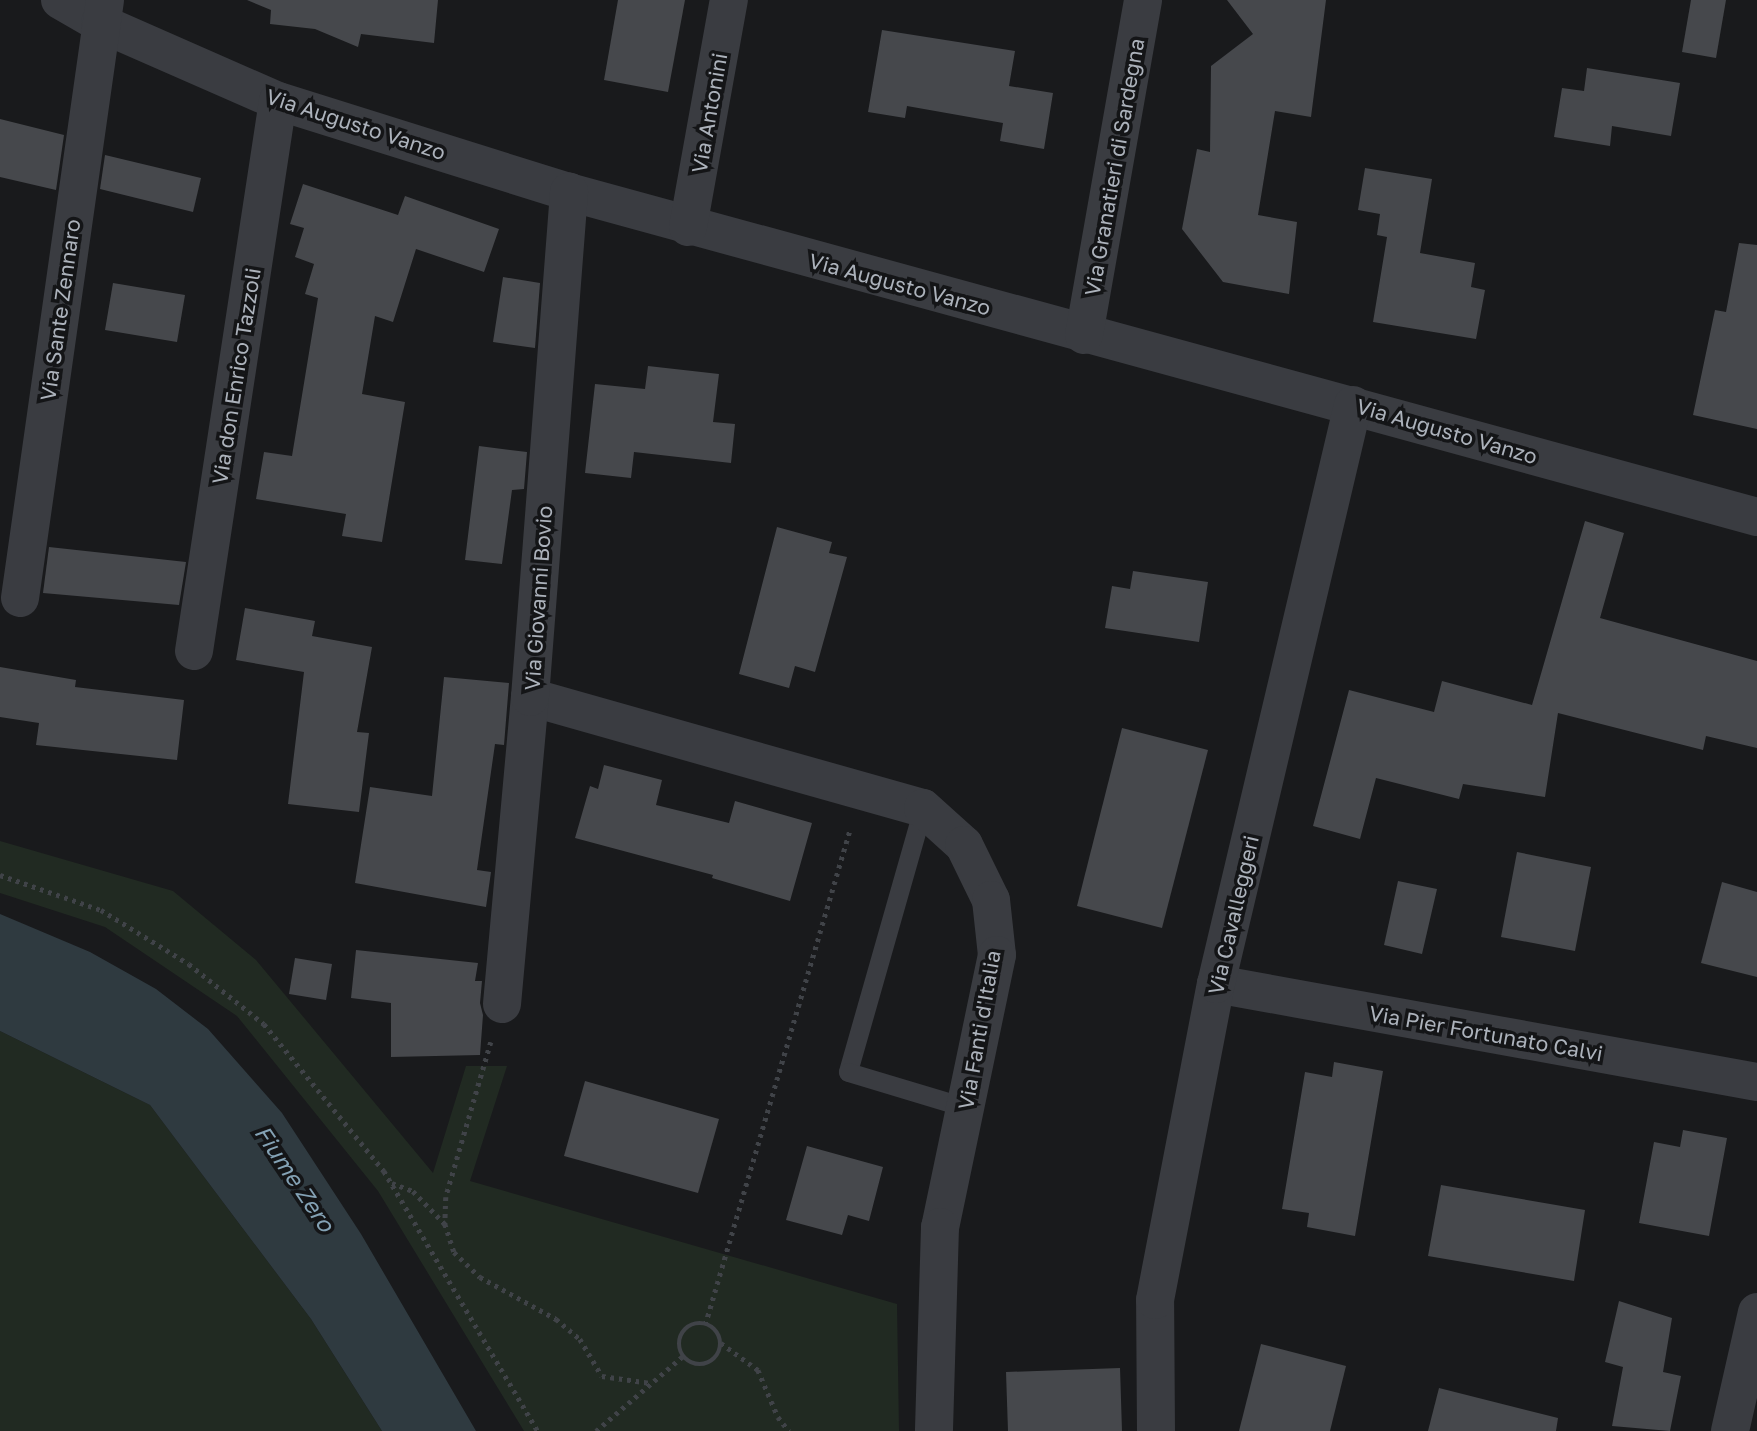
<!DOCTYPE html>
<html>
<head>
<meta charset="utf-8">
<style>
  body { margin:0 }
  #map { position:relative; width:1757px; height:1431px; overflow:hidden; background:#191a1c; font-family:"Golos Text",sans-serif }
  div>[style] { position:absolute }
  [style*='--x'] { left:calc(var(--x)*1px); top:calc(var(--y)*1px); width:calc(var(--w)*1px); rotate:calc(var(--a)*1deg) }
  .green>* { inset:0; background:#212a22 }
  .water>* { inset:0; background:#2f3a40 }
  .building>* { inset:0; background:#46484c }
  .path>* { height:4.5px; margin-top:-2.25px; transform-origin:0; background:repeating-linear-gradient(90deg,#404348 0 3.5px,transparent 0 8.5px) }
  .path>.ring { margin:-2.25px; padding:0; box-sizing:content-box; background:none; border:4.5px solid #404348; border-radius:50% }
  .service>* { height:19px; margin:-9.5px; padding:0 9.5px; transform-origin:9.5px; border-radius:9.5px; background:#3a3c41 }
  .minor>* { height:38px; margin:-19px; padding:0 19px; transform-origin:19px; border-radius:19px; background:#3a3c41 }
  span { translate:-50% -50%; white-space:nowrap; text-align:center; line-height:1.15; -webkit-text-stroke:7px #141517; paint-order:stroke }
  .street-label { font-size:21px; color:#acb2bb }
  .water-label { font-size:23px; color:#84a2b5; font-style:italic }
</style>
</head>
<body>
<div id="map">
  <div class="green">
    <div style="clip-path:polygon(0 841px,173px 891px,256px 960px,433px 1173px,466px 1066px,507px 1066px,470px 1181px,897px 1304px,899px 1431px,524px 1431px,378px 1191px,237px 1016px,105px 927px,0 893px)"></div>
    <div style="clip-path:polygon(0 1031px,150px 1105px,311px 1319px,382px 1431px,0 1431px)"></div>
  </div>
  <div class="water">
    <div style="clip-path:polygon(0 914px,90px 952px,156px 989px,208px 1029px,282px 1113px,361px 1234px,476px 1431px,382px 1431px,311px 1319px,150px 1105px,0 1031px)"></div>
  </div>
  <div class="building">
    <div style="clip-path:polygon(247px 0,438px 0,434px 43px,361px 34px,358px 47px,315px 29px,270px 24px,271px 10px)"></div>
    <div style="clip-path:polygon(618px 0,685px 0,668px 92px,604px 80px)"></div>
    <div style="clip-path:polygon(1227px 0,1326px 0,1311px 117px,1275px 111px,1258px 215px,1297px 222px,1289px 294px,1223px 282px,1182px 229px,1197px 149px,1210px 152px,1211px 66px,1253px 34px)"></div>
    <div style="clip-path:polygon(1691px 0,1726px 0,1716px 58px,1682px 52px)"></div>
    <div style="clip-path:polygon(882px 30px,1015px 51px,1009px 86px,1053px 93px,1044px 149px,1000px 141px,1003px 123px,907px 106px,905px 118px,868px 112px)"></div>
    <div style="clip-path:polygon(1587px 68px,1680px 83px,1671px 136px,1612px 126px,1610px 146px,1554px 137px,1562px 88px,1584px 91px)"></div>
    <div style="clip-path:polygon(0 119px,64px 135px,56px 190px,0 177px)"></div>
    <div style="clip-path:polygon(105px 155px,201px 178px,193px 212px,100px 189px)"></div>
    <div style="clip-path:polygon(1365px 168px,1432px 179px,1420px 253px,1475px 263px,1471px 287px,1485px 290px,1476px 339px,1373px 322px,1387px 237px,1377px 235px,1380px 214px,1358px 210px)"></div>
    <div style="clip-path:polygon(303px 184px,398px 215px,405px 196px,499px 229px,484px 272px,416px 249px,393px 322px,375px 316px,362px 394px,405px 402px,382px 542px,342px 536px,346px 514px,256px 499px,264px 452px,292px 456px,318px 298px,305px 294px,314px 264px,295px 257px,304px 228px,290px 224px)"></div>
    <div style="clip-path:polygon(1739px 243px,1757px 245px,1757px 429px,1693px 415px,1715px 310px,1726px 312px)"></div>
    <div style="clip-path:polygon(503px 277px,540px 283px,535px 348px,493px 342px)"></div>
    <div style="clip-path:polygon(113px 283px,185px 295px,177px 342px,105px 330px)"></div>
    <div style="clip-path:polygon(648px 366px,719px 374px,713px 422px,735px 424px,731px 463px,634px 452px,631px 478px,585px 473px,595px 384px,645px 389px)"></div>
    <div style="clip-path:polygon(479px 446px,527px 452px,524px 489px,512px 490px,502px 564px,465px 560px)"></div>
    <div style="clip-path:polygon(1585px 521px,1624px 533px,1600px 618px,1757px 661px,1757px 748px,1706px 736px,1703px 750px,1558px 713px,1545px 797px,1463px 784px,1459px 799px,1376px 778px,1360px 839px,1313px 826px,1349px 690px,1434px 712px,1442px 681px,1532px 705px)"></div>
    <div style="clip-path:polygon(777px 527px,832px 542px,829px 553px,847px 557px,815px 672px,795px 666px,789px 688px,739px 674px)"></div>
    <div style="clip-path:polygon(49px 547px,186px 562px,179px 605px,43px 593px)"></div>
    <div style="clip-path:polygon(1133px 571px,1208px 582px,1199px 642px,1105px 628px,1112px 586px,1130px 589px)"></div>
    <div style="clip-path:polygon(245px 608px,315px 621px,312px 636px,372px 647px,357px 732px,369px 733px,359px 812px,288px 804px,304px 672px,236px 660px)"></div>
    <div style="clip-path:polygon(0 667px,76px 680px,75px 687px,184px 700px,177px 760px,36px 745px,39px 723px,0 717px)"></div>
    <div style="clip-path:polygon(444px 677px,509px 683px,504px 745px,495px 744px,477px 870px,491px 872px,486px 907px,355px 883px,370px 787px,432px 796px)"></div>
    <div style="clip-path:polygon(1122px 728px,1208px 750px,1162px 928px,1077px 906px)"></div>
    <div style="clip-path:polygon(604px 765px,662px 780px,656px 805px,729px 823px,735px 801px,812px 823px,790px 901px,712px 878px,713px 875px,575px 838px,590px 786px,598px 789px)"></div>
    <div style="clip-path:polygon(1517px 852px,1591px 867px,1575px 951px,1501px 937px)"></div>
    <div style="clip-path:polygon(1398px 881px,1437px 889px,1422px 954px,1384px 945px)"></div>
    <div style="clip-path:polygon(1722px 882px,1757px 892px,1757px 977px,1701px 963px)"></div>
    <div style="clip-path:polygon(356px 950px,478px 963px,475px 981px,482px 981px,480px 1003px,483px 1015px,480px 1055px,391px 1057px,391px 1003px,351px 998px)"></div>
    <div style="clip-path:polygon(295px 958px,332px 964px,326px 1000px,289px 994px)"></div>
    <div style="clip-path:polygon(1334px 1062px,1383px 1071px,1355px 1236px,1307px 1227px,1309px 1213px,1282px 1209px,1305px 1072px,1332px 1077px)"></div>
    <div style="clip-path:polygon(585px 1081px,719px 1119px,698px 1193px,564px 1156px)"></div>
    <div style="clip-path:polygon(1683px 1130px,1727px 1138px,1709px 1236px,1639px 1223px,1654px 1142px,1680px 1147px)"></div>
    <div style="clip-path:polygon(807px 1146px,883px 1167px,869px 1221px,848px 1215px,842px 1235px,786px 1220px)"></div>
    <div style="clip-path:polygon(1441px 1185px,1585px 1210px,1574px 1281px,1428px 1256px)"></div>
    <div style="clip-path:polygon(1619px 1301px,1672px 1318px,1663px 1372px,1681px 1376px,1670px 1431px,1612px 1426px,1623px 1367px,1605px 1362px)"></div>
    <div style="clip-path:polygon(1261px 1344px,1346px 1366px,1330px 1431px,1239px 1431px)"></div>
    <div style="clip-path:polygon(1120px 1368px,1122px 1431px,1008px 1431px,1006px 1372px)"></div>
    <div style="clip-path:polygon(1439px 1388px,1558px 1418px,1556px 1431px,1428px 1431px)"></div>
  </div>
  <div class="path">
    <div style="--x:0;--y:875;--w:107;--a:19.1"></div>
    <div style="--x:101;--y:910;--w:103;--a:31.5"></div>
    <div style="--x:189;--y:964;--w:96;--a:38.7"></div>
    <div style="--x:264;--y:1024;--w:190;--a:50.8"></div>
    <div style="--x:384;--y:1171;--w:302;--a:59.4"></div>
    <div style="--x:491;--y:1042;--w:161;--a:106.2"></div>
    <div style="--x:446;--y:1197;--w:27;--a:92"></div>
    <div style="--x:445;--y:1224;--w:29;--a:72"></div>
    <div style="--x:454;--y:1252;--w:36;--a:44"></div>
    <div style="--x:480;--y:1277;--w:87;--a:28.9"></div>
    <div style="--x:556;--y:1319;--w:31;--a:40"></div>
    <div style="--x:580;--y:1339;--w:43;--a:59.3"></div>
    <div style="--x:602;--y:1376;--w:49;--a:8.1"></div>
    <div style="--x:392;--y:1183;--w:22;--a:21"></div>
    <div style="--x:413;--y:1191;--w:46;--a:45.9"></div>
    <div class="ring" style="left:679px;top:1323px;width:37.5px;height:37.5px"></div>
    <div style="--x:705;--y:1325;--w:517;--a:-73.7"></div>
    <div style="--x:721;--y:1343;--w:46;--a:36.1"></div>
    <div style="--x:758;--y:1370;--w:51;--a:66.9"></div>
    <div style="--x:778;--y:1417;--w:18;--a:52"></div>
    <div style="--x:596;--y:1431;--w:115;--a:-40.8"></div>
  </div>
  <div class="service">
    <div style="--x:923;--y:808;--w:274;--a:105.9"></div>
    <div style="--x:848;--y:1072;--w:122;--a:16.7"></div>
  </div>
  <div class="minor">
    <div style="--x:60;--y:0;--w:46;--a:29.9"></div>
    <div style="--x:100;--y:23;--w:194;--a:23.7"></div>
    <div style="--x:278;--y:101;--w:305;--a:17.4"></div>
    <div style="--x:569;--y:192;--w:1232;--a:15.3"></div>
    <div style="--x:688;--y:227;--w:231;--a:-79.8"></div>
    <div style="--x:1084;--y:335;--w:340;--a:-80"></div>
    <div style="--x:20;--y:598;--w:604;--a:-81.91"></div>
    <div style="--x:194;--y:651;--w:556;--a:-81.32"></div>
    <div style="--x:530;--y:697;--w:408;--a:15.8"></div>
    <div style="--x:923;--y:808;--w:55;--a:42.1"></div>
    <div style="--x:964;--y:845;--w:61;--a:63.9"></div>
    <div style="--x:991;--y:900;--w:55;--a:83.8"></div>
    <div style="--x:997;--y:955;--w:278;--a:101.8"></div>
    <div style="--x:940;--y:1227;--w:204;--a:91.7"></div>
    <div style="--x:1216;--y:984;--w:550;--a:10.27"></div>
    <div style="--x:502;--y:1004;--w:308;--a:-84.8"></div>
    <div style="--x:530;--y:697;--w:507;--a:-85.58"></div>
    <div style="--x:1156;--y:1431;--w:131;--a:-90.4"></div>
    <div style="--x:1155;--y:1300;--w:322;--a:-79.1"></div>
    <div style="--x:1216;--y:984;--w:595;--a:-76.69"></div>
    <div style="--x:1730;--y:1431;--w:122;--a:-77.2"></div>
  </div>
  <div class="street-label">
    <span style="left:709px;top:113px;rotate:-80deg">Via Antonini</span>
    <span style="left:356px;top:124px;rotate:18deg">Via Augusto Vanzo</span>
    <span style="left:1114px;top:167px;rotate:-80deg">Via Granatieri di Sardegna</span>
    <span style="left:900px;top:284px;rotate:15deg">Via Augusto Vanzo</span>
    <span style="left:60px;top:310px;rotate:-82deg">Via Sante Zennaro</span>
    <span style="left:236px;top:376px;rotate:-81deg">Via don Enrico Tazzoli</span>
    <span style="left:1447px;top:431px;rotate:16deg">Via Augusto Vanzo</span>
    <span style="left:538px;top:598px;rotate:-86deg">Via Giovanni Bovio</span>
    <span style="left:1233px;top:915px;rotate:-77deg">Via Cavalleggeri</span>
    <span style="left:979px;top:1030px;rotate:-80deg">Via Fanti d'Italia</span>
    <span style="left:1486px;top:1033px;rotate:10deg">Via Pier Fortunato Calvi</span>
  </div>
  <div class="water-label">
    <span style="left:295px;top:1178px;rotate:56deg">Fiume Zero</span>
  </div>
</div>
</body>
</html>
